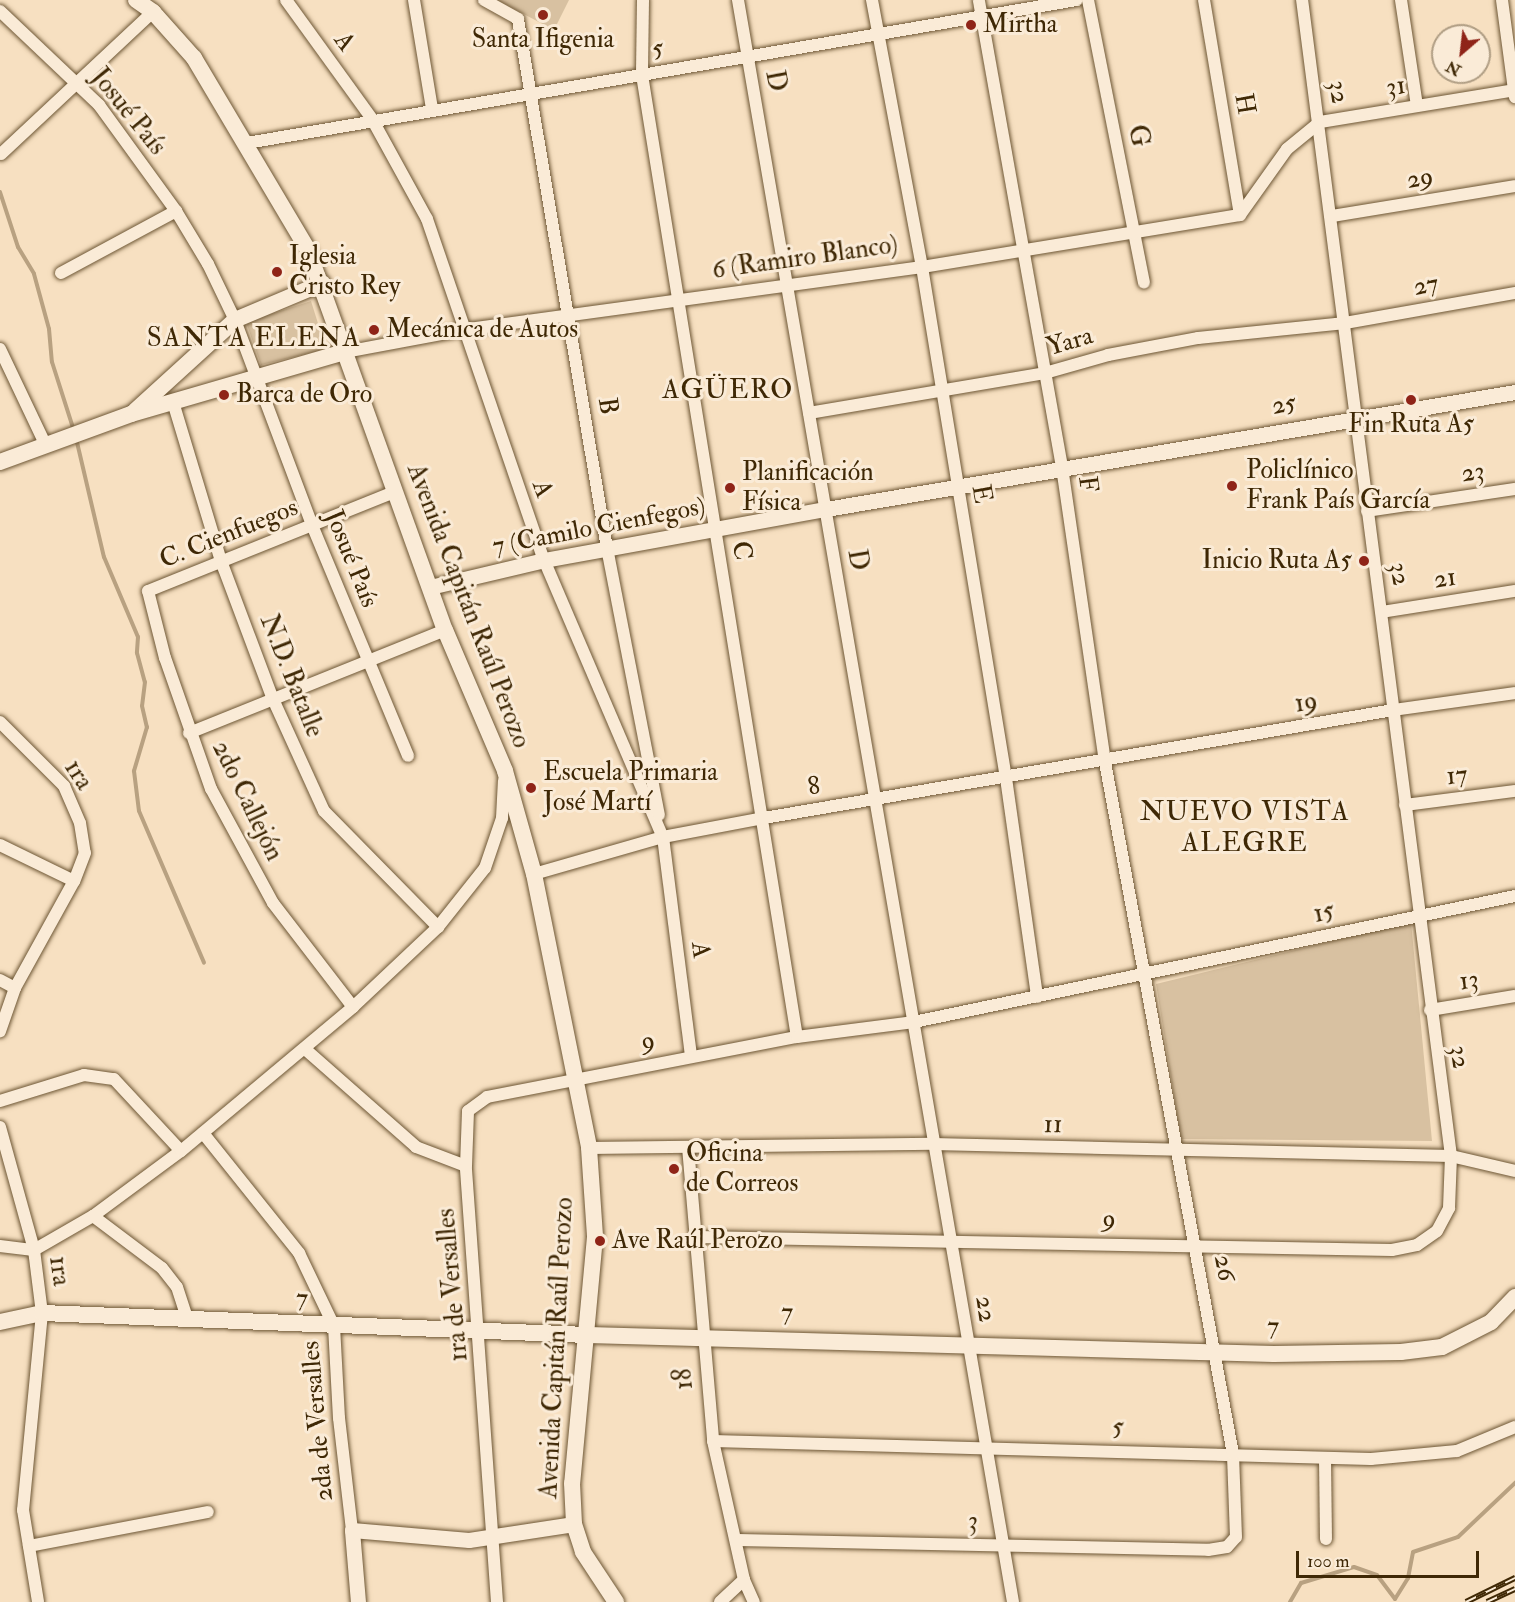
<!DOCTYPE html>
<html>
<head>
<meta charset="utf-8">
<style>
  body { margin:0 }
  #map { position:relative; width:1515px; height:1602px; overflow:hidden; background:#f7e0c1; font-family:"IM FELL Double Pica",serif }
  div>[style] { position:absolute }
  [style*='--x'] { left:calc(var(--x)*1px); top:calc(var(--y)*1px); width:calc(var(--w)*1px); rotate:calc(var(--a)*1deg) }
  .green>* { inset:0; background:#d8c1a1 }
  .stream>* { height:4px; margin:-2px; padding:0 2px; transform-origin:2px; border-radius:2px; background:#b8a181 }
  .roads { filter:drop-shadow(0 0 2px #6d5634) drop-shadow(0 0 2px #6d5634) }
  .minor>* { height:12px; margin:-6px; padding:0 6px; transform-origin:6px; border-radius:6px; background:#faebd7 }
  .tertiary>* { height:15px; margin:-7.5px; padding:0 7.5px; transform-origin:7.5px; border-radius:7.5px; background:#faebd7 }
  .secondary>* { height:16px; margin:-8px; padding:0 8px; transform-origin:8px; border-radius:8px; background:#faebd7 }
  .rail>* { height:6px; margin-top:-3px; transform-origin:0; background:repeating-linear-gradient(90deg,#faebd7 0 11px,#3f2805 0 22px); box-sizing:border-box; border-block:2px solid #3f2805 }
  .dots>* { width:16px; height:16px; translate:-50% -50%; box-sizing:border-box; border:3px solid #faebd7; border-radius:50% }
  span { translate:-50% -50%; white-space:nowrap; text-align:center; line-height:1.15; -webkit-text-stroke:6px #faebd7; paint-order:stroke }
  .poi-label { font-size:26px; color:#3f2805 }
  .left { translate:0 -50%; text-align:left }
  .right { translate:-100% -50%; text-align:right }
  .street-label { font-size:26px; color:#3f2805 }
  .neighbourhood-label { font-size:27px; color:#3f2805; letter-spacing:1.5px }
  .north { position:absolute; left:1431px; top:24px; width:60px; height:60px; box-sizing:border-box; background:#faebd7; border:2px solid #af9d83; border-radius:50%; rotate:208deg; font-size:16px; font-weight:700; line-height:24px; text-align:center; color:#3f2805 }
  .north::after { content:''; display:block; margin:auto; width:21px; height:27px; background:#8f2418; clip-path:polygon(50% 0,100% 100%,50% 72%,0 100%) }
  .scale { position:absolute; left:1296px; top:1551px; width:183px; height:27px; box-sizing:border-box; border:3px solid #3f2805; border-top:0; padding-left:8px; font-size:18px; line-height:21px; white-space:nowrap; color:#3f2805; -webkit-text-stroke:4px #faebd7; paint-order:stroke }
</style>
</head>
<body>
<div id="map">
  <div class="green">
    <div style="clip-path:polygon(497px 0,569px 0,554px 30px)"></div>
    <div style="clip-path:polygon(311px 301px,326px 349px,261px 365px,246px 322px)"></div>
    <div style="clip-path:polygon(1411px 922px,1432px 1141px,1181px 1139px,1156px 984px)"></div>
  </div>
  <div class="stream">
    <div style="--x:0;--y:192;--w:58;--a:71.9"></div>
    <div style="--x:18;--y:247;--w:31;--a:59"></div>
    <div style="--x:34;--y:274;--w:57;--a:74.7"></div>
    <div style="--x:49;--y:329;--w:33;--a:85"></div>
    <div style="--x:52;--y:362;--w:72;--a:72.3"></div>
    <div style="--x:76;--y:438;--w:122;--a:76.8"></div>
    <div style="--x:104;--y:557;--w:87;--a:67"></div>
    <div style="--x:138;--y:637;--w:16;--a:94"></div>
    <div style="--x:137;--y:653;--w:30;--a:75"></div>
    <div style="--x:145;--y:682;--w:24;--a:97"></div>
    <div style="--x:142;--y:706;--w:22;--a:77"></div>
    <div style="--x:147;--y:727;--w:46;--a:106.5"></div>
    <div style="--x:134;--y:771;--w:40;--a:82.9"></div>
    <div style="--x:139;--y:811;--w:165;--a:66.8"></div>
    <div style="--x:1290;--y:1602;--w:22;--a:-60"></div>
    <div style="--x:1301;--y:1583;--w:55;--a:-16.8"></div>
    <div style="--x:1354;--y:1567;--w:24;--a:19"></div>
    <div style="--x:1377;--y:1575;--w:30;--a:53"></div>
    <div style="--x:1395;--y:1599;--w:25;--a:-58"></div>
    <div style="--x:1408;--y:1578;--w:26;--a:-79"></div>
    <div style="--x:1413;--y:1552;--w:47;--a:-18.4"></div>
    <div style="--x:1458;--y:1537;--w:79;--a:-43.5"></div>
  </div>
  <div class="roads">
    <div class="minor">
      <div style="--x:286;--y:0;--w:147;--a:54.1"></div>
      <div style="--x:372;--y:119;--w:114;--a:61.2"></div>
      <div style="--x:427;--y:219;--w:361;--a:71.1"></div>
      <div style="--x:544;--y:560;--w:301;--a:66.8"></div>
      <div style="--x:663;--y:837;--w:221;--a:82.7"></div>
      <div style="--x:414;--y:0;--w:110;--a:80.6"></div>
      <div style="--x:484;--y:0;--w:39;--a:29"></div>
      <div style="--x:518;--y:19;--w:536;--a:80.45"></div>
      <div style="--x:607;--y:548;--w:272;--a:79"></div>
      <div style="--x:643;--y:0;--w:75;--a:90.8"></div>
      <div style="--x:642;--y:75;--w:974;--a:80.85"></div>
      <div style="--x:738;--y:0;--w:1625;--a:80.26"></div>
      <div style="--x:872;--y:0;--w:272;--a:79.4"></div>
      <div style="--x:922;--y:267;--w:518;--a:80.67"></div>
      <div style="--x:1006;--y:778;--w:221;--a:81.9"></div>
      <div style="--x:1088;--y:0;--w:288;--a:78.8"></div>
      <div style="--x:1204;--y:0;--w:218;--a:80.5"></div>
      <div style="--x:1401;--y:0;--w:107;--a:81.4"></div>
      <div style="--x:1502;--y:0;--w:98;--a:82.4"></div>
      <div style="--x:0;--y:11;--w:137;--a:43.5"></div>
      <div style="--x:99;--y:105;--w:131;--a:54"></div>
      <div style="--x:176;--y:211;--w:62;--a:58.9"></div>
      <div style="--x:208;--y:264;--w:62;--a:64.3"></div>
      <div style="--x:235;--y:320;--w:219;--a:69.4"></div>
      <div style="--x:312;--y:525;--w:250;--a:67.4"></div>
      <div style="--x:247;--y:143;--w:842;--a:-9.78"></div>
      <div style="--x:1;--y:154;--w:208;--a:-43.1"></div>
      <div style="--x:1332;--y:216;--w:185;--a:-9.3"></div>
      <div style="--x:61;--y:273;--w:131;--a:-28.3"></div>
      <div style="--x:0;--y:349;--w:107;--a:64.6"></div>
      <div style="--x:345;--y:352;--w:119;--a:-10.6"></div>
      <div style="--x:462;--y:330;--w:464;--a:-7.8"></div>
      <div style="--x:922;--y:267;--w:322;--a:-9.3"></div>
      <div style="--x:1240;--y:215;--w:81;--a:-54.5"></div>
      <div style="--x:1287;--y:149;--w:43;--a:-39.3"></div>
      <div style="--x:1320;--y:122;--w:198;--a:-9.3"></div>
      <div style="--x:173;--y:402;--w:166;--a:73.2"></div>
      <div style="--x:221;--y:561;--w:145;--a:69.4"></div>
      <div style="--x:272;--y:697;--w:125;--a:65.5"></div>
      <div style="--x:324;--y:811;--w:163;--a:45.5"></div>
      <div style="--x:809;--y:413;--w:239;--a:-9.6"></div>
      <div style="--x:1045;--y:373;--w:66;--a:-15.9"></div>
      <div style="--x:1108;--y:355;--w:92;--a:-10.7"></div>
      <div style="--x:1198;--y:338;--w:148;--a:-5.8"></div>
      <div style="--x:1345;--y:323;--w:173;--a:-10"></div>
      <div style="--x:1367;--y:511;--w:150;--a:-8.5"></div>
      <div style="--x:1382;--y:612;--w:135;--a:-9"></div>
      <div style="--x:0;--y:722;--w:91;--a:45"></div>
      <div style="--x:64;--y:786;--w:40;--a:66.6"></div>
      <div style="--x:80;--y:823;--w:30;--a:81"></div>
      <div style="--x:85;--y:853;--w:30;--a:111"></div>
      <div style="--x:74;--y:881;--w:122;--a:118.9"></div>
      <div style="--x:15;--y:988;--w:46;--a:109.2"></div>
      <div style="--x:189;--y:733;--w:276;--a:-21.9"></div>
      <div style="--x:1405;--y:805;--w:111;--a:-7.3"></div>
      <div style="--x:0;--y:845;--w:82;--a:25.9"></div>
      <div style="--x:534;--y:874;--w:134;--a:-16"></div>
      <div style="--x:663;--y:837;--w:103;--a:-10.7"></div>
      <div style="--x:764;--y:818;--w:638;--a:-9.74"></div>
      <div style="--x:1393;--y:710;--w:123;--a:-7.9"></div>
      <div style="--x:0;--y:980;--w:17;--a:28"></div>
      <div style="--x:353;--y:1007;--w:131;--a:-127.6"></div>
      <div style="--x:273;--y:903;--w:130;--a:-118.5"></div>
      <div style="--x:211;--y:789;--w:139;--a:-109.3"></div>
      <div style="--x:165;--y:658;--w:69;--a:-104.2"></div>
      <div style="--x:148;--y:591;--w:265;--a:-21.9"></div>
      <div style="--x:1430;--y:1010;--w:86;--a:-9.4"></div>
      <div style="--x:305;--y:1049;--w:148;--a:41.4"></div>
      <div style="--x:416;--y:1147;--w:53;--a:20.8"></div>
      <div style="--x:0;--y:1101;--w:88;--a:-17.2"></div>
      <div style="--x:84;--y:1075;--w:30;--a:8"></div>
      <div style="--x:114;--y:1079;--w:98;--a:47.1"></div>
      <div style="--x:0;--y:1127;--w:128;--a:74.5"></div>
      <div style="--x:34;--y:1250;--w:64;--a:82.8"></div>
      <div style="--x:42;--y:1313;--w:198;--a:95.5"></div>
      <div style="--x:23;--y:1510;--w:93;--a:80.7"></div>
      <div style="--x:203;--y:1133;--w:154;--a:51.3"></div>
      <div style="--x:299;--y:1253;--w:81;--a:64.4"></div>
      <div style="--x:334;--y:1326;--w:92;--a:86.9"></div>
      <div style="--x:339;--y:1418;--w:113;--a:83.4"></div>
      <div style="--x:688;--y:1147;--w:295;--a:85.1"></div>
      <div style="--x:713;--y:1441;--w:142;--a:77.4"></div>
      <div style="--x:744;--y:1580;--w:24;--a:66"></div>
      <div style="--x:589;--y:1148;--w:344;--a:-0.7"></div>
      <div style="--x:933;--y:1144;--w:518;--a:1.33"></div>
      <div style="--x:1451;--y:1156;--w:66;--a:13.2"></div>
      <div style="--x:93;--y:1216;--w:86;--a:37"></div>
      <div style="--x:162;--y:1268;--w:24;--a:52"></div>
      <div style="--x:177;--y:1287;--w:35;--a:72"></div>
      <div style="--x:697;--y:1237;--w:695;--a:1.07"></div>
      <div style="--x:1392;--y:1250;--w:25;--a:-11"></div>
      <div style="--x:1417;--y:1245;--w:24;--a:-35"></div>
      <div style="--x:1437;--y:1231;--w:26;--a:-62"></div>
      <div style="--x:1449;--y:1208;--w:52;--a:-87.8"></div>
      <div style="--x:1451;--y:1156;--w:1166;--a:-97.34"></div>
      <div style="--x:0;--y:1246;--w:34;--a:7"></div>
      <div style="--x:34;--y:1250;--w:68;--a:-30"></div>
      <div style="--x:93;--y:1216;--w:109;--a:-36.5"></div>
      <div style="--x:181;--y:1151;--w:224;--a:-39.9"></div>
      <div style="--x:353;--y:1007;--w:117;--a:-43.3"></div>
      <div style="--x:438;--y:927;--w:75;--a:-51.5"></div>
      <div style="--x:485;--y:868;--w:53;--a:-71.2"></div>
      <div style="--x:502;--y:818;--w:37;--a:-87"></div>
      <div style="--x:713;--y:1441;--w:658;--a:1.57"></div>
      <div style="--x:1371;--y:1459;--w:86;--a:-5.3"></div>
      <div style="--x:1457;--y:1451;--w:63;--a:-22.5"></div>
      <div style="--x:1325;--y:1458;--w:81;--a:89.3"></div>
      <div style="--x:738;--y:1540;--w:470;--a:1.2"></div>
      <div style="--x:1208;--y:1550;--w:19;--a:-9"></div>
      <div style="--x:1227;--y:1547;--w:13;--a:-48"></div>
      <div style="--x:1236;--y:1537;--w:83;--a:-92.1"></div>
      <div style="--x:1233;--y:1454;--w:704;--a:-100.48"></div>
      <div style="--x:1105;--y:762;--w:298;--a:-98.3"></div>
      <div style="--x:1062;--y:467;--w:474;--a:-100.1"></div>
      <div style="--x:29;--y:1546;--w:182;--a:-10.8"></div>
      <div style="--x:497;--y:1602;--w:437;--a:-94.1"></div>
      <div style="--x:466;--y:1166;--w:55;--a:-87.9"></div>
      <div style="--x:468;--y:1111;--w:24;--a:-36"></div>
      <div style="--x:487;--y:1097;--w:316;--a:-11"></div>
      <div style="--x:797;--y:1037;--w:118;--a:-7.3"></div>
      <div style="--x:914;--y:1022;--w:614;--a:-11.84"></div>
      <div style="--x:720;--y:1602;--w:33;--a:-43"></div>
    </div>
    <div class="tertiary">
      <div style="--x:430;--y:587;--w:117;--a:-13.3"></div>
      <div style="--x:544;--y:560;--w:287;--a:-10.3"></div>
      <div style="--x:826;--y:509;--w:699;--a:-9.64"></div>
      <div style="--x:358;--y:1602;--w:72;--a:-94.8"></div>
      <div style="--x:352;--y:1530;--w:117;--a:4.9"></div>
      <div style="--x:469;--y:1540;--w:106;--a:-8.7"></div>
    </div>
    <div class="secondary">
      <div style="--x:136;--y:0;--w:21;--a:35"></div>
      <div style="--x:153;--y:12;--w:62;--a:48.3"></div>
      <div style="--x:194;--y:58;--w:223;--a:59.3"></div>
      <div style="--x:308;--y:250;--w:404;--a:70.2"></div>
      <div style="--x:445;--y:630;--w:153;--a:66.9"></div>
      <div style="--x:505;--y:771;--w:107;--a:74.3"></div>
      <div style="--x:534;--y:874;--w:279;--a:78.6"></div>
      <div style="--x:589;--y:1148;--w:89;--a:86.1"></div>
      <div style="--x:595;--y:1237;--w:247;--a:95.3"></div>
      <div style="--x:572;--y:1483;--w:41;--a:87.2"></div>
      <div style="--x:574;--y:1524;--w:29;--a:72"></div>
      <div style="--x:583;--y:1552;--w:60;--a:56.6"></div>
      <div style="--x:135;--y:411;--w:135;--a:-42.3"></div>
      <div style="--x:235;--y:320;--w:95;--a:-22.8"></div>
      <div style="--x:0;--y:462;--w:140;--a:-20.1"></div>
      <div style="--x:131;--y:414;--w:223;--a:-16.2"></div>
      <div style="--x:0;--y:1322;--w:43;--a:-12.1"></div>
      <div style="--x:42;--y:1313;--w:546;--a:2.31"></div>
      <div style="--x:588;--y:1335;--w:686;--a:1.59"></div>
      <div style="--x:1274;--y:1354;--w:127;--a:-0.9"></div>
      <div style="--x:1401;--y:1352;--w:41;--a:-7"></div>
      <div style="--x:1442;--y:1347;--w:55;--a:-27"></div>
      <div style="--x:1491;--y:1322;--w:35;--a:-46"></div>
    </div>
  </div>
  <div class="rail">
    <div style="--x:1466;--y:1602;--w:55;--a:-26.1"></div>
    <div style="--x:1487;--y:1602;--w:31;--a:-25"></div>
  </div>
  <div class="dots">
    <div style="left:543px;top:15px;background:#8f2418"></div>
    <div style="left:971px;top:25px;background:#8f2418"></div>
    <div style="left:277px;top:272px;background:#8f2418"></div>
    <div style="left:374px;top:330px;background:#8f2418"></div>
    <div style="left:224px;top:395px;background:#8f2418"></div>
    <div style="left:1411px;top:400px;background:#8f2418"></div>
    <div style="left:1232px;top:486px;background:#8f2418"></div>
    <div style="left:730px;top:488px;background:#8f2418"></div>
    <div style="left:1364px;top:561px;background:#8f2418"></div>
    <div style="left:531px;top:788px;background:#8f2418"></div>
    <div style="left:674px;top:1169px;background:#8f2418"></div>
    <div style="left:600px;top:1241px;background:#8f2418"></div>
  </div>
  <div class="poi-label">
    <span class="left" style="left:983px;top:25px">Mirtha</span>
    <span style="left:543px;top:40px">Santa Ifigenia</span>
    <span class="left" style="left:289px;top:272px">Iglesia<br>Cristo Rey</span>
    <span class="left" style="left:386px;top:330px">Mecánica de Autos</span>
    <span class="left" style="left:236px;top:395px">Barca de Oro</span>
    <span style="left:1411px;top:425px">Fin Ruta A5</span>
    <span class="left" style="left:1246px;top:486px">Policlínico<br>Frank País García</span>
    <span class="left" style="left:742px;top:488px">Planificación<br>Física</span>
    <span class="right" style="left:1352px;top:561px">Inicio Ruta A5</span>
    <span class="left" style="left:543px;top:788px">Escuela Primaria<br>José Martí</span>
    <span class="left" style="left:686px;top:1169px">Oficina<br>de Correos</span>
    <span class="left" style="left:612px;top:1241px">Ave Raúl Perozo</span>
  </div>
  <div class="street-label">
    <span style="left:344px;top:42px;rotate:54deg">A</span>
    <span style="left:658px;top:49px;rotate:-10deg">5</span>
    <span style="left:775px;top:81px;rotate:79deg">D</span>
    <span style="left:1396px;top:87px;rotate:-9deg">31</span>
    <span style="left:1338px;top:92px;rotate:82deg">32</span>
    <span style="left:1244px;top:104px;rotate:80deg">H</span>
    <span style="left:128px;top:112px;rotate:51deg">Josué País</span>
    <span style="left:1138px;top:136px;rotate:79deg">G</span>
    <span style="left:1420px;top:179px;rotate:-9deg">29</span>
    <span style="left:805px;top:258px;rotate:-8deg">6 (Ramiro Blanco)</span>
    <span style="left:1426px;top:286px;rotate:-10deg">27</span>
    <span style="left:1070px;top:342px;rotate:-16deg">Yara</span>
    <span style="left:1284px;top:405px;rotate:-10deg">25</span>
    <span style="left:607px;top:406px;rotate:81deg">B</span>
    <span style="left:1473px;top:473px;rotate:-8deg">23</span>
    <span style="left:1087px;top:484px;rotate:82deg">F</span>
    <span style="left:542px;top:489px;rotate:70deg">A</span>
    <span style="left:981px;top:494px;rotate:80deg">E</span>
    <span style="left:599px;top:527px;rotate:-11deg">7 (Camilo Cienfegos)</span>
    <span style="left:229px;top:534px;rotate:-22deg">C. Cienfuegos</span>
    <span style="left:741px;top:551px;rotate:80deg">C</span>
    <span style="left:351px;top:559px;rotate:68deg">Josué País</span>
    <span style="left:857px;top:560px;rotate:80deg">D</span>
    <span style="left:1399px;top:574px;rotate:81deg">32</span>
    <span style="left:1445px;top:579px;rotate:-9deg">21</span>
    <span style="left:468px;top:606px;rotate:69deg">Avenida Capitán Raúl Perozo</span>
    <span style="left:291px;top:676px;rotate:68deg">N.D. Batalle</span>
    <span style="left:1306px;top:703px;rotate:-10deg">19</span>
    <span style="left:78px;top:775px;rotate:57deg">1ra</span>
    <span style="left:1457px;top:776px;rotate:-7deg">17</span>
    <span style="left:814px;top:787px;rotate:-10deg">8</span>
    <span style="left:247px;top:801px;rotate:64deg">2do Callejón</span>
    <span style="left:1324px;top:913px;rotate:-13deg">15</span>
    <span style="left:700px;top:950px;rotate:83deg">A</span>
    <span style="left:1469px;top:981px;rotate:-9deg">13</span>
    <span style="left:648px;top:1042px;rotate:-12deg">9</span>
    <span style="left:1459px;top:1057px;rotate:82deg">32</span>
    <span style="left:1053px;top:1125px;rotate:1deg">11</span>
    <span style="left:1109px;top:1220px;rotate:1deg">9</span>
    <span style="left:1224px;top:1268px;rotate:80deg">26</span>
    <span style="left:59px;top:1271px;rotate:82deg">1ra</span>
    <span style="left:453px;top:1285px;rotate:-95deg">1ra de Versalles</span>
    <span style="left:302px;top:1299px;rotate:2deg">7</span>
    <span style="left:985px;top:1309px;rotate:82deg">22</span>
    <span style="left:787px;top:1313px;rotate:1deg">7</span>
    <span style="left:1273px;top:1327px;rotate:1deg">7</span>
    <span style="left:557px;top:1348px;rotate:-87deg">Avenida Capitán Raúl Perozo</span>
    <span style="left:684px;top:1379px;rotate:-96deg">18</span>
    <span style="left:318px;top:1421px;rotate:-95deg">2da de Versalles</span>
    <span style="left:1118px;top:1428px;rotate:2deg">5</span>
    <span style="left:973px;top:1522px;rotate:1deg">3</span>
  </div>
  <div class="neighbourhood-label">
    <span style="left:254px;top:338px">SANTA ELENA</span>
    <span style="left:728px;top:390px">AGÜERO</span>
    <span style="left:1245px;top:827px">NUEVO VISTA<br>ALEGRE</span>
  </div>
  <div class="north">N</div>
  <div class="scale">100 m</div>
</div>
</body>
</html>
